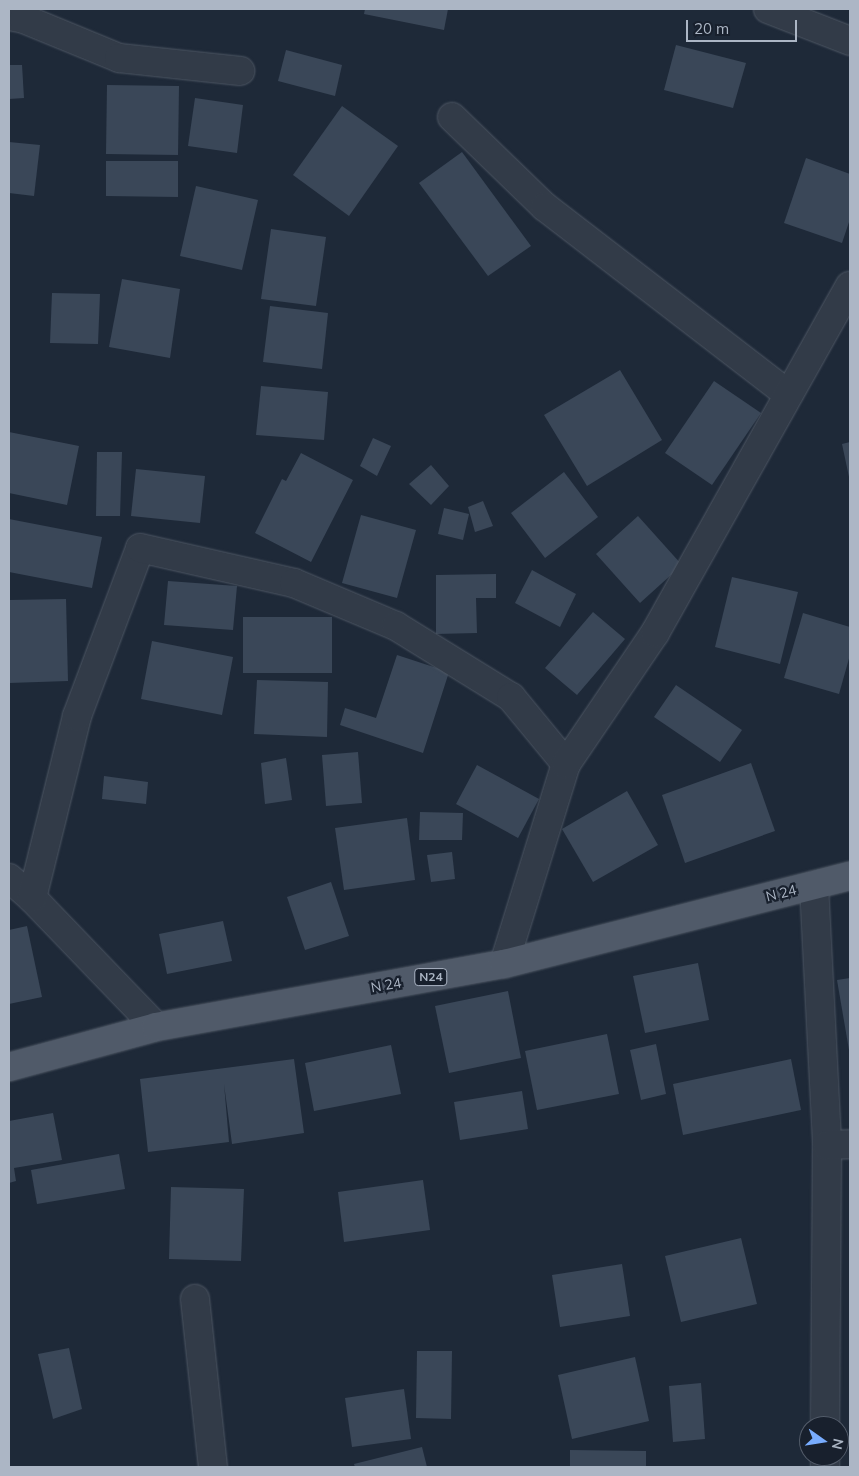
<!DOCTYPE html>
<html>
<head>
<meta charset="utf-8">
<style>
  body { margin:0 }
  #map { position:relative; width:859px; height:1476px; overflow:hidden; background:#1e2938; font-family:Mulish,sans-serif }
  div>[style] { position:absolute }
  [style*='--x'] { left:calc(var(--x)*1px); top:calc(var(--y)*1px); width:calc(var(--w)*1px); rotate:calc(var(--a)*1deg) }
  .building>* { inset:0; background:#3a4758 }
  .roads { filter:drop-shadow(0 0 1px #4d5663) drop-shadow(0 0 1px #4d5663) }
  .street>* { height:28px; margin:-14px; padding:0 14px; transform-origin:14px; border-radius:14px; background:#323b48 }
  .primary>* { height:28px; margin:-14px; padding:0 14px; transform-origin:14px; border-radius:14px; background:#505a69 }
  span { translate:-50% -50%; white-space:nowrap; text-align:center; line-height:1.15; -webkit-text-stroke:4.5px #18202d; paint-order:stroke }
  .shield-label span { padding:1px 4px; background:#18202d; border:1px solid; border-radius:4px; -webkit-text-stroke-width:0 }
  .shield-label { font-size:12px; color:#acb6c5; font-weight:700 }
  .street-label { font-size:14px; color:#acb6c5 }
  .frame { position:absolute; inset:0; border:10px solid #acb6c5; pointer-events:none }
  .north { position:absolute; left:799px; top:1416px; width:50px; height:50px; box-sizing:border-box; background:#18202d; border:1px solid #535c6a; border-radius:50%; rotate:103deg; font-size:14px; font-weight:700; line-height:20px; text-align:center; color:#acb6c5 }
  .north::after { content:''; display:block; margin:auto; width:18px; height:22px; background:#78acfe; clip-path:polygon(50% 0,100% 100%,50% 72%,0 100%) }
  .scale { position:absolute; left:686px; top:20px; width:111px; height:22px; box-sizing:border-box; border:2px solid #acb6c5; border-top:0; padding-left:6px; font-size:15px; line-height:18px; white-space:nowrap; color:#acb6c5; -webkit-text-stroke:4px #18202d; paint-order:stroke }
</style>
</head>
<body>
<div id="map">
  <div class="building">
    <div style="clip-path:polygon(365px 9px,448px 9px,444px 30px,364px 14px)"></div>
    <div style="clip-path:polygon(676px 45px,746px 63px,733px 108px,664px 90px)"></div>
    <div style="clip-path:polygon(286px 50px,342px 65px,335px 96px,278px 81px)"></div>
    <div style="clip-path:polygon(9px 65px,22px 65px,24px 98px,9px 99px)"></div>
    <div style="clip-path:polygon(107px 85px,179px 86px,178px 155px,106px 154px)"></div>
    <div style="clip-path:polygon(195px 98px,243px 105px,237px 153px,188px 146px)"></div>
    <div style="clip-path:polygon(342px 106px,398px 146px,349px 216px,293px 175px)"></div>
    <div style="clip-path:polygon(9px 142px,40px 145px,34px 196px,9px 193px)"></div>
    <div style="clip-path:polygon(462px 152px,531px 246px,488px 276px,419px 183px)"></div>
    <div style="clip-path:polygon(806px 158px,850px 174px,850px 219px,842px 243px,784px 223px)"></div>
    <div style="clip-path:polygon(106px 161px,178px 161px,178px 197px,106px 196px)"></div>
    <div style="clip-path:polygon(196px 186px,258px 200px,242px 270px,180px 256px)"></div>
    <div style="clip-path:polygon(271px 229px,326px 237px,316px 306px,261px 299px)"></div>
    <div style="clip-path:polygon(122px 279px,180px 289px,170px 358px,109px 347px)"></div>
    <div style="clip-path:polygon(52px 293px,100px 294px,98px 344px,50px 343px)"></div>
    <div style="clip-path:polygon(270px 306px,328px 313px,322px 369px,263px 362px)"></div>
    <div style="clip-path:polygon(620px 370px,662px 440px,587px 486px,544px 415px)"></div>
    <div style="clip-path:polygon(714px 381px,761px 413px,712px 485px,665px 453px)"></div>
    <div style="clip-path:polygon(261px 386px,328px 392px,324px 440px,256px 435px)"></div>
    <div style="clip-path:polygon(9px 432px,79px 446px,67px 505px,9px 493px)"></div>
    <div style="clip-path:polygon(373px 438px,391px 446px,377px 476px,360px 466px)"></div>
    <div style="clip-path:polygon(850px 442px,850px 477px,849px 477px,842px 444px)"></div>
    <div style="clip-path:polygon(97px 452px,122px 452px,120px 516px,96px 516px)"></div>
    <div style="clip-path:polygon(301px 453px,353px 480px,311px 562px,255px 533px,282px 479px,286px 481px)"></div>
    <div style="clip-path:polygon(431px 465px,449px 486px,431px 505px,409px 484px)"></div>
    <div style="clip-path:polygon(136px 469px,205px 476px,200px 523px,131px 516px)"></div>
    <div style="clip-path:polygon(564px 472px,598px 517px,545px 558px,511px 513px)"></div>
    <div style="clip-path:polygon(483px 501px,493px 526px,475px 532px,468px 507px)"></div>
    <div style="clip-path:polygon(444px 508px,469px 514px,463px 540px,438px 534px)"></div>
    <div style="clip-path:polygon(361px 515px,416px 530px,397px 598px,342px 583px)"></div>
    <div style="clip-path:polygon(638px 516px,682px 565px,640px 603px,596px 554px)"></div>
    <div style="clip-path:polygon(9px 519px,102px 537px,92px 588px,9px 572px)"></div>
    <div style="clip-path:polygon(532px 570px,576px 594px,560px 627px,515px 603px)"></div>
    <div style="clip-path:polygon(496px 574px,496px 598px,476px 598px,477px 633px,436px 634px,436px 575px)"></div>
    <div style="clip-path:polygon(732px 577px,798px 592px,780px 664px,715px 647px)"></div>
    <div style="clip-path:polygon(168px 581px,237px 586px,233px 630px,164px 625px)"></div>
    <div style="clip-path:polygon(66px 599px,68px 681px,9px 683px,9px 600px)"></div>
    <div style="clip-path:polygon(593px 612px,625px 639px,577px 695px,545px 668px)"></div>
    <div style="clip-path:polygon(803px 613px,850px 627px,850px 655px,839px 694px,784px 678px)"></div>
    <div style="clip-path:polygon(243px 617px,332px 617px,332px 673px,243px 673px)"></div>
    <div style="clip-path:polygon(152px 641px,233px 657px,222px 715px,141px 699px)"></div>
    <div style="clip-path:polygon(397px 655px,449px 672px,423px 753px,340px 725px,345px 708px,376px 718px)"></div>
    <div style="clip-path:polygon(257px 680px,328px 682px,327px 737px,254px 734px)"></div>
    <div style="clip-path:polygon(676px 685px,742px 730px,720px 762px,654px 717px)"></div>
    <div style="clip-path:polygon(358px 752px,362px 803px,326px 806px,322px 755px)"></div>
    <div style="clip-path:polygon(286px 758px,292px 800px,265px 804px,261px 763px)"></div>
    <div style="clip-path:polygon(751px 763px,775px 831px,685px 863px,662px 795px)"></div>
    <div style="clip-path:polygon(477px 765px,539px 799px,518px 838px,456px 804px)"></div>
    <div style="clip-path:polygon(104px 776px,148px 782px,146px 804px,102px 799px)"></div>
    <div style="clip-path:polygon(627px 791px,658px 845px,593px 882px,562px 829px)"></div>
    <div style="clip-path:polygon(420px 812px,463px 813px,462px 840px,419px 840px)"></div>
    <div style="clip-path:polygon(407px 818px,415px 880px,344px 890px,335px 828px)"></div>
    <div style="clip-path:polygon(452px 852px,455px 879px,431px 882px,427px 855px)"></div>
    <div style="clip-path:polygon(331px 882px,349px 936px,305px 950px,287px 897px)"></div>
    <div style="clip-path:polygon(223px 921px,232px 961px,167px 974px,159px 934px)"></div>
    <div style="clip-path:polygon(27px 926px,42px 997px,9px 1004px,9px 930px)"></div>
    <div style="clip-path:polygon(698px 963px,709px 1020px,645px 1033px,633px 976px)"></div>
    <div style="clip-path:polygon(850px 978px,850px 1049px,849px 1050px,837px 980px)"></div>
    <div style="clip-path:polygon(508px 991px,521px 1058px,449px 1073px,435px 1006px)"></div>
    <div style="clip-path:polygon(607px 1034px,619px 1094px,537px 1110px,525px 1051px)"></div>
    <div style="clip-path:polygon(656px 1044px,666px 1094px,641px 1100px,630px 1050px)"></div>
    <div style="clip-path:polygon(391px 1045px,401px 1094px,314px 1111px,305px 1063px)"></div>
    <div style="clip-path:polygon(294px 1059px,304px 1133px,232px 1144px,224px 1084px,229px 1142px,148px 1152px,140px 1079px)"></div>
    <div style="clip-path:polygon(791px 1059px,801px 1110px,683px 1135px,673px 1084px)"></div>
    <div style="clip-path:polygon(522px 1091px,528px 1129px,460px 1140px,454px 1102px)"></div>
    <div style="clip-path:polygon(53px 1113px,62px 1160px,14px 1168px,16px 1181px,9px 1183px,9px 1121px)"></div>
    <div style="clip-path:polygon(119px 1154px,125px 1189px,37px 1204px,31px 1170px)"></div>
    <div style="clip-path:polygon(423px 1180px,430px 1230px,344px 1242px,338px 1192px)"></div>
    <div style="clip-path:polygon(171px 1187px,244px 1189px,241px 1261px,169px 1259px)"></div>
    <div style="clip-path:polygon(741px 1238px,757px 1304px,681px 1322px,665px 1256px)"></div>
    <div style="clip-path:polygon(622px 1264px,630px 1316px,560px 1327px,552px 1275px)"></div>
    <div style="clip-path:polygon(69px 1348px,82px 1409px,53px 1419px,38px 1354px)"></div>
    <div style="clip-path:polygon(417px 1351px,452px 1351px,451px 1419px,416px 1418px)"></div>
    <div style="clip-path:polygon(635px 1357px,649px 1421px,572px 1439px,558px 1375px)"></div>
    <div style="clip-path:polygon(701px 1383px,705px 1439px,673px 1442px,669px 1386px)"></div>
    <div style="clip-path:polygon(404px 1389px,411px 1439px,352px 1447px,345px 1398px)"></div>
    <div style="clip-path:polygon(422px 1447px,427px 1467px,355px 1467px,354px 1464px)"></div>
    <div style="clip-path:polygon(570px 1450px,646px 1451px,646px 1467px,570px 1467px)"></div>
  </div>
  <div class="roads">
    <div class="street">
      <div style="--x:768;--y:9;--w:88;--a:21.3"></div>
      <div style="--x:9;--y:16;--w:15;--a:11"></div>
      <div style="--x:24;--y:19;--w:103;--a:22.3"></div>
      <div style="--x:119;--y:58;--w:122;--a:6.1"></div>
      <div style="--x:452;--y:117;--w:129;--a:44.1"></div>
      <div style="--x:545;--y:207;--w:307;--a:37.6"></div>
      <div style="--x:9;--y:878;--w:30;--a:41"></div>
      <div style="--x:32;--y:898;--w:179;--a:46.1"></div>
      <div style="--x:814;--y:885;--w:260;--a:87.1"></div>
      <div style="--x:827;--y:1145;--w:281;--a:90.4"></div>
      <div style="--x:32;--y:898;--w:187;--a:-76.1"></div>
      <div style="--x:77;--y:716;--w:179;--a:-69.4"></div>
      <div style="--x:140;--y:548;--w:158;--a:12.8"></div>
      <div style="--x:294;--y:583;--w:111;--a:22.9"></div>
      <div style="--x:396;--y:626;--w:135;--a:31.7"></div>
      <div style="--x:511;--y:697;--w:87;--a:50.6"></div>
      <div style="--x:504;--y:964;--w:209;--a:-72.8"></div>
      <div style="--x:566;--y:764;--w:158;--a:-55.8"></div>
      <div style="--x:655;--y:633;--w:398;--a:-60.7"></div>
      <div style="--x:827;--y:1145;--w:23;--a:-2"></div>
      <div style="--x:195;--y:1299;--w:169;--a:83.9"></div>
      <div style="--x:825;--y:1467;--w:11;--a:-90"></div>
    </div>
    <div class="primary">
      <div style="--x:9;--y:1067;--w:152;--a:-15.2"></div>
      <div style="--x:156;--y:1027;--w:354;--a:-10.3"></div>
      <div style="--x:504;--y:964;--w:357;--a:-14.3"></div>
    </div>
  </div>
  <div class="shield-label">
    <span style="left:431px;top:977px">N24</span>
  </div>
  <div class="street-label">
    <span style="left:781px;top:893px;rotate:-14deg">N 24</span>
    <span style="left:386px;top:985px;rotate:-10deg">N 24</span>
  </div>
  <div class="frame"></div>
  <div class="north">N</div>
  <div class="scale">20 m</div>
</div>
</body>
</html>
